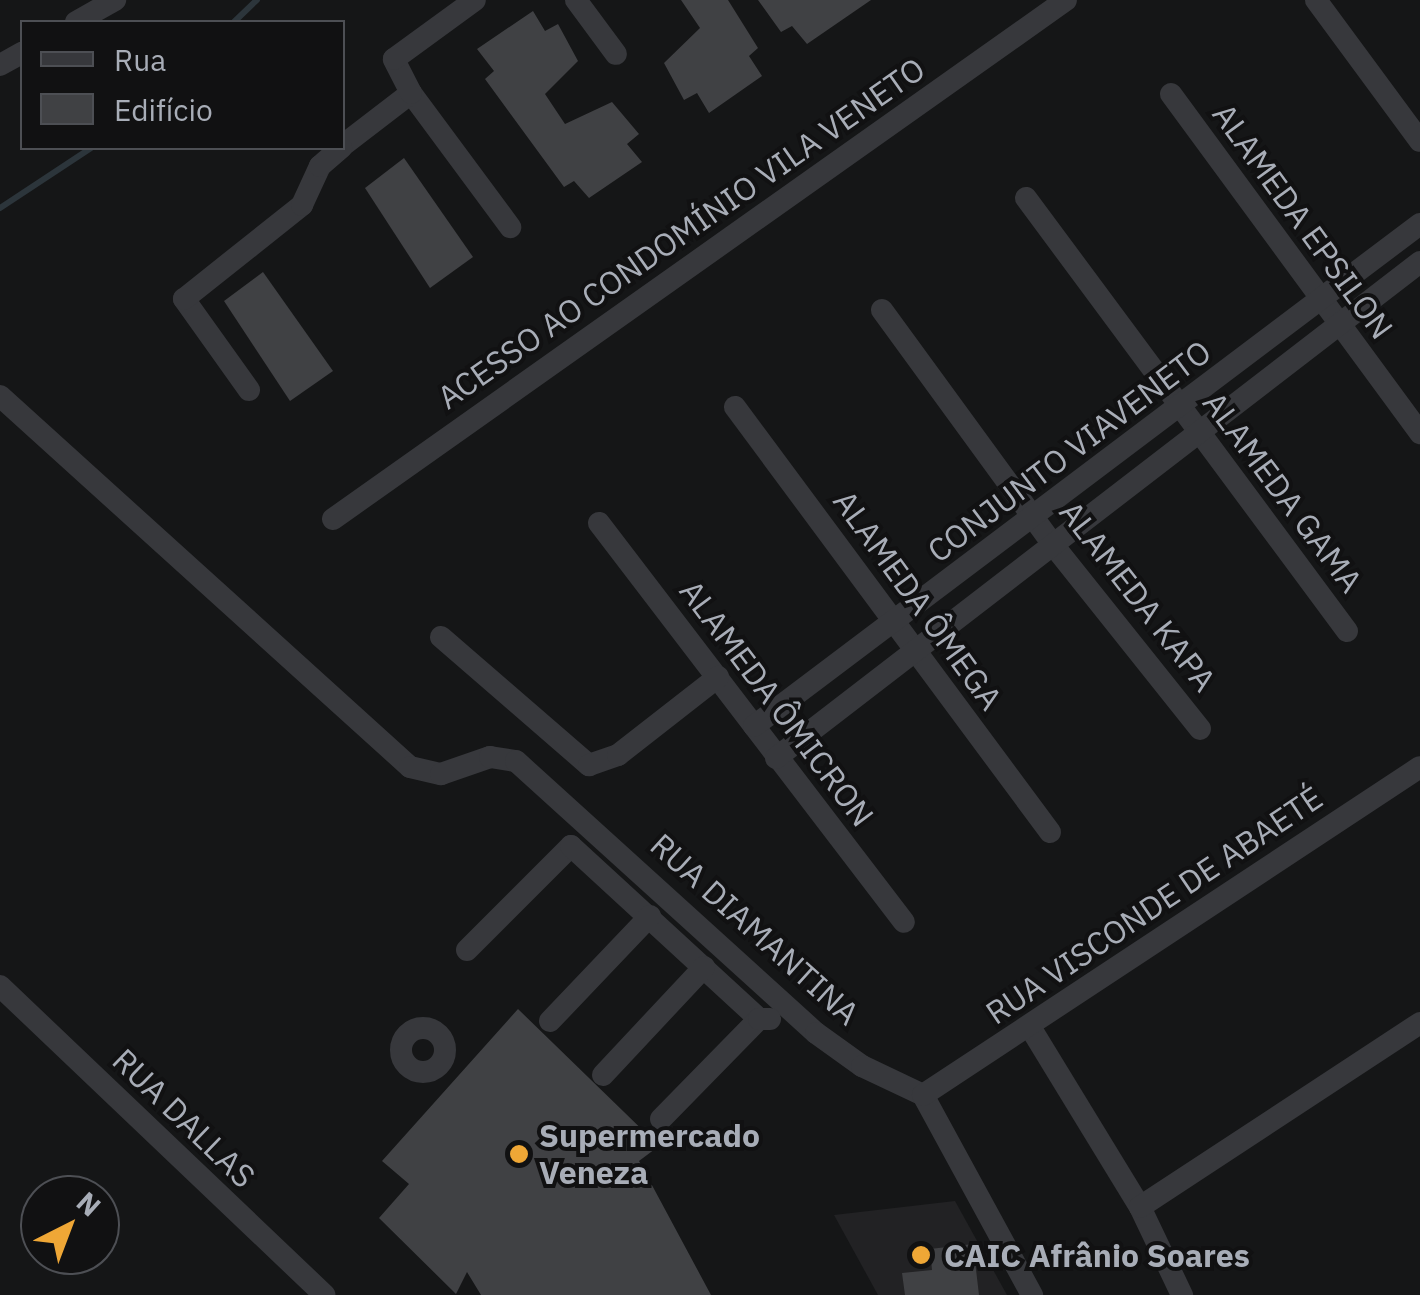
<!DOCTYPE html>
<html>
<head>
<meta charset="utf-8">
<style>
  body { margin:0 }
  #map { position:relative; width:1420px; height:1295px; overflow:hidden; background:#151617; font-family:"IBM Plex Sans",sans-serif }
  div>[style] { position:absolute }
  [style*='--x'] { left:calc(var(--x)*1px); top:calc(var(--y)*1px); width:calc(var(--w)*1px); rotate:calc(var(--a)*1deg) }
  .built>* { inset:0; background:#222224 }
  .stream>* { height:6px; margin:-3px; padding:0 3px; transform-origin:3px; border-radius:3px; background:#2c353b }
  .building>* { inset:0; background:#404144 }
  .minor>* { height:22px; margin:-11px; padding:0 11px; transform-origin:11px; border-radius:11px; background:#37383c }
  .minor>.ring { margin:-11px; padding:0; box-sizing:content-box; background:none; border:22px solid #37383c; border-radius:50% }
  .dots>* { width:28px; height:28px; translate:-50% -50%; box-sizing:border-box; border:5px solid #111112; border-radius:50% }
  span { translate:-50% -50%; white-space:nowrap; text-align:center; line-height:1.15; -webkit-text-stroke:8px #111112; paint-order:stroke }
  .street-label { font-size:32px; color:#a8adb7 }
  .poi-label { font-size:32px; color:#a8adb7; font-weight:700 }
  .left { translate:0 -50%; text-align:left }
  .legend { position:absolute; left:20px; top:20px; width:325px; height:130px; box-sizing:border-box; background:#111112; border:2px solid #4d4f54; margin:0; padding:12px 18px; list-style:none; font-size:30px; color:#a8adb7 }
  .legend li { display:flex; align-items:center; gap:20px; height:50px }
  .legend b { width:50px; border:2px solid #4d4f54 }
  .north { position:absolute; left:20px; top:1175px; width:100px; height:100px; box-sizing:border-box; background:#111112; border:2px solid #4d4f54; border-radius:50%; rotate:42deg; font-size:28px; font-weight:700; line-height:40px; text-align:center; color:#a8adb7 }
  .north::after { content:''; display:block; margin:auto; width:35px; height:45px; background:#efa736; clip-path:polygon(50% 0,100% 100%,50% 72%,0 100%) }
</style>
</head>
<body>
<div id="map">
  <div class="built">
    <div style="clip-path:polygon(955px 1201px,1007px 1295px,878px 1295px,834px 1215px)"></div>
  </div>
  <div class="stream">
    <div style="--x:234;--y:22;--w:32;--a:-44"></div>
    <div style="--x:0;--y:208;--w:109;--a:-33.4"></div>
  </div>
  <div class="building">
    <div style="clip-path:polygon(681px 0,728px 0,758px 48px,749px 56px,762px 76px,709px 113px,697px 93px,684px 100px,664px 63px,700px 28px)"></div>
    <div style="clip-path:polygon(758px 0,871px 0,807px 44px,792px 26px,781px 32px)"></div>
    <div style="clip-path:polygon(533px 11px,545px 31px,558px 24px,578px 61px,545px 94px,565px 124px,612px 102px,639px 134px,627px 144px,642px 162px,589px 198px,574px 181px,564px 187px,485px 79px,494px 71px,477px 49px)"></div>
    <div style="clip-path:polygon(404px 158px,473px 257px,430px 288px,365px 188px)"></div>
    <div style="clip-path:polygon(263px 272px,333px 371px,290px 401px,224px 301px)"></div>
    <div style="clip-path:polygon(518px 1009px,659px 1146px,639px 1161px,711px 1295px,481px 1295px,467px 1272px,456px 1294px,379px 1218px,409px 1184px,382px 1161px)"></div>
    <div style="clip-path:polygon(973px 1244px,979px 1295px,905px 1295px,902px 1273px,932px 1270px,930px 1249px)"></div>
  </div>
  <div class="minor">
    <div style="--x:576;--y:0;--w:67;--a:53.5"></div>
    <div style="--x:1316;--y:0;--w:175;--a:53.6"></div>
    <div style="--x:76;--y:22;--w:45;--a:-29.4"></div>
    <div style="--x:0;--y:65;--w:25;--a:-29"></div>
    <div style="--x:411;--y:93;--w:167;--a:53.5"></div>
    <div style="--x:1171;--y:94;--w:421;--a:53.7"></div>
    <div style="--x:342;--y:146;--w:87;--a:-37.5"></div>
    <div style="--x:411;--y:93;--w:38;--a:-117"></div>
    <div style="--x:394;--y:59;--w:100;--a:-36.1"></div>
    <div style="--x:1026;--y:198;--w:539;--a:53.45"></div>
    <div style="--x:882;--y:310;--w:292;--a:53.9"></div>
    <div style="--x:1054;--y:546;--w:234;--a:51.4"></div>
    <div style="--x:249;--y:390;--w:112;--a:-125.5"></div>
    <div style="--x:184;--y:299;--w:151;--a:-38.5"></div>
    <div style="--x:302;--y:205;--w:43;--a:-65.2"></div>
    <div style="--x:320;--y:166;--w:28;--a:-41"></div>
    <div style="--x:0;--y:396;--w:553;--a:42.14"></div>
    <div style="--x:410;--y:767;--w:32;--a:13"></div>
    <div style="--x:441;--y:774;--w:52;--a:-19.1"></div>
    <div style="--x:490;--y:757;--w:26;--a:9"></div>
    <div style="--x:516;--y:761;--w:405;--a:42.2"></div>
    <div style="--x:816;--y:1033;--w:57;--a:35.7"></div>
    <div style="--x:862;--y:1066;--w:68;--a:25.4"></div>
    <div style="--x:923;--y:1095;--w:228;--a:61.4"></div>
    <div style="--x:735;--y:407;--w:529;--a:53.46"></div>
    <div style="--x:333;--y:519;--w:898;--a:-35.3"></div>
    <div style="--x:599;--y:523;--w:502;--a:52.61"></div>
    <div style="--x:441;--y:637;--w:196;--a:40.9"></div>
    <div style="--x:589;--y:765;--w:31;--a:-19"></div>
    <div style="--x:618;--y:755;--w:127;--a:-38"></div>
    <div style="--x:754;--y:726;--w:834;--a:-37.01"></div>
    <div style="--x:776;--y:758;--w:813;--a:-37.6"></div>
    <div style="--x:467;--y:950;--w:147;--a:-45"></div>
    <div style="--x:571;--y:846;--w:255;--a:42.6"></div>
    <div style="--x:0;--y:986;--w:448;--a:43.6"></div>
    <div style="--x:550;--y:1021;--w:145;--a:-46.4"></div>
    <div style="--x:1030;--y:1027;--w:211;--a:58.6"></div>
    <div style="--x:1140;--y:1207;--w:98;--a:64.5"></div>
    <div class="ring" style="left:401px;top:1028px;width:22px;height:22px"></div>
    <div style="--x:603;--y:1075;--w:148;--a:-46.9"></div>
    <div style="--x:923;--y:1095;--w:595;--a:-33.42"></div>
    <div style="--x:661;--y:1119;--w:140;--a:-45.6"></div>
    <div style="--x:759;--y:1019;--w:11;--a:0"></div>
    <div style="--x:1140;--y:1207;--w:335;--a:-33.3"></div>
  </div>
  <div class="dots">
    <div style="left:519px;top:1154px;background:#efa736"></div>
    <div style="left:921px;top:1255px;background:#efa736"></div>
  </div>
  <div class="street-label">
    <span style="left:1303px;top:221px;rotate:54deg">ALAMEDA EPSILON</span>
    <span style="left:681px;top:233px;rotate:-35deg">ACESSO AO CONDOMÍNIO VILA VENETO</span>
    <span style="left:1069px;top:451px;rotate:-37deg">CONJUNTO VIAVENETO</span>
    <span style="left:1283px;top:492px;rotate:53deg">ALAMEDA GAMA</span>
    <span style="left:1138px;top:596px;rotate:52deg">ALAMEDA KAPA</span>
    <span style="left:918px;top:600px;rotate:54deg">ALAMEDA ÔMEGA</span>
    <span style="left:777px;top:703px;rotate:53deg">ALAMEDA ÔMICRON</span>
    <span style="left:1154px;top:905px;rotate:-34deg">RUA VISCONDE DE ABAETÉ</span>
    <span style="left:755px;top:929px;rotate:42deg">RUA DIAMANTINA</span>
    <span style="left:184px;top:1118px;rotate:44deg">RUA DALLAS</span>
  </div>
  <div class="poi-label">
    <span class="left" style="left:539px;top:1154px">Supermercado<br>Veneza</span>
    <span class="left" style="left:944px;top:1255px">CAIC Afrânio Soares</span>
  </div>
  <ul class="legend">
  <li><b style="height:12px;background:#37383c"></b>Rua</li>
  <li><b style="height:28px;background:#404144"></b>Edifício</li>
  </ul>
  <div class="north">N</div>
</div>
</body>
</html>
